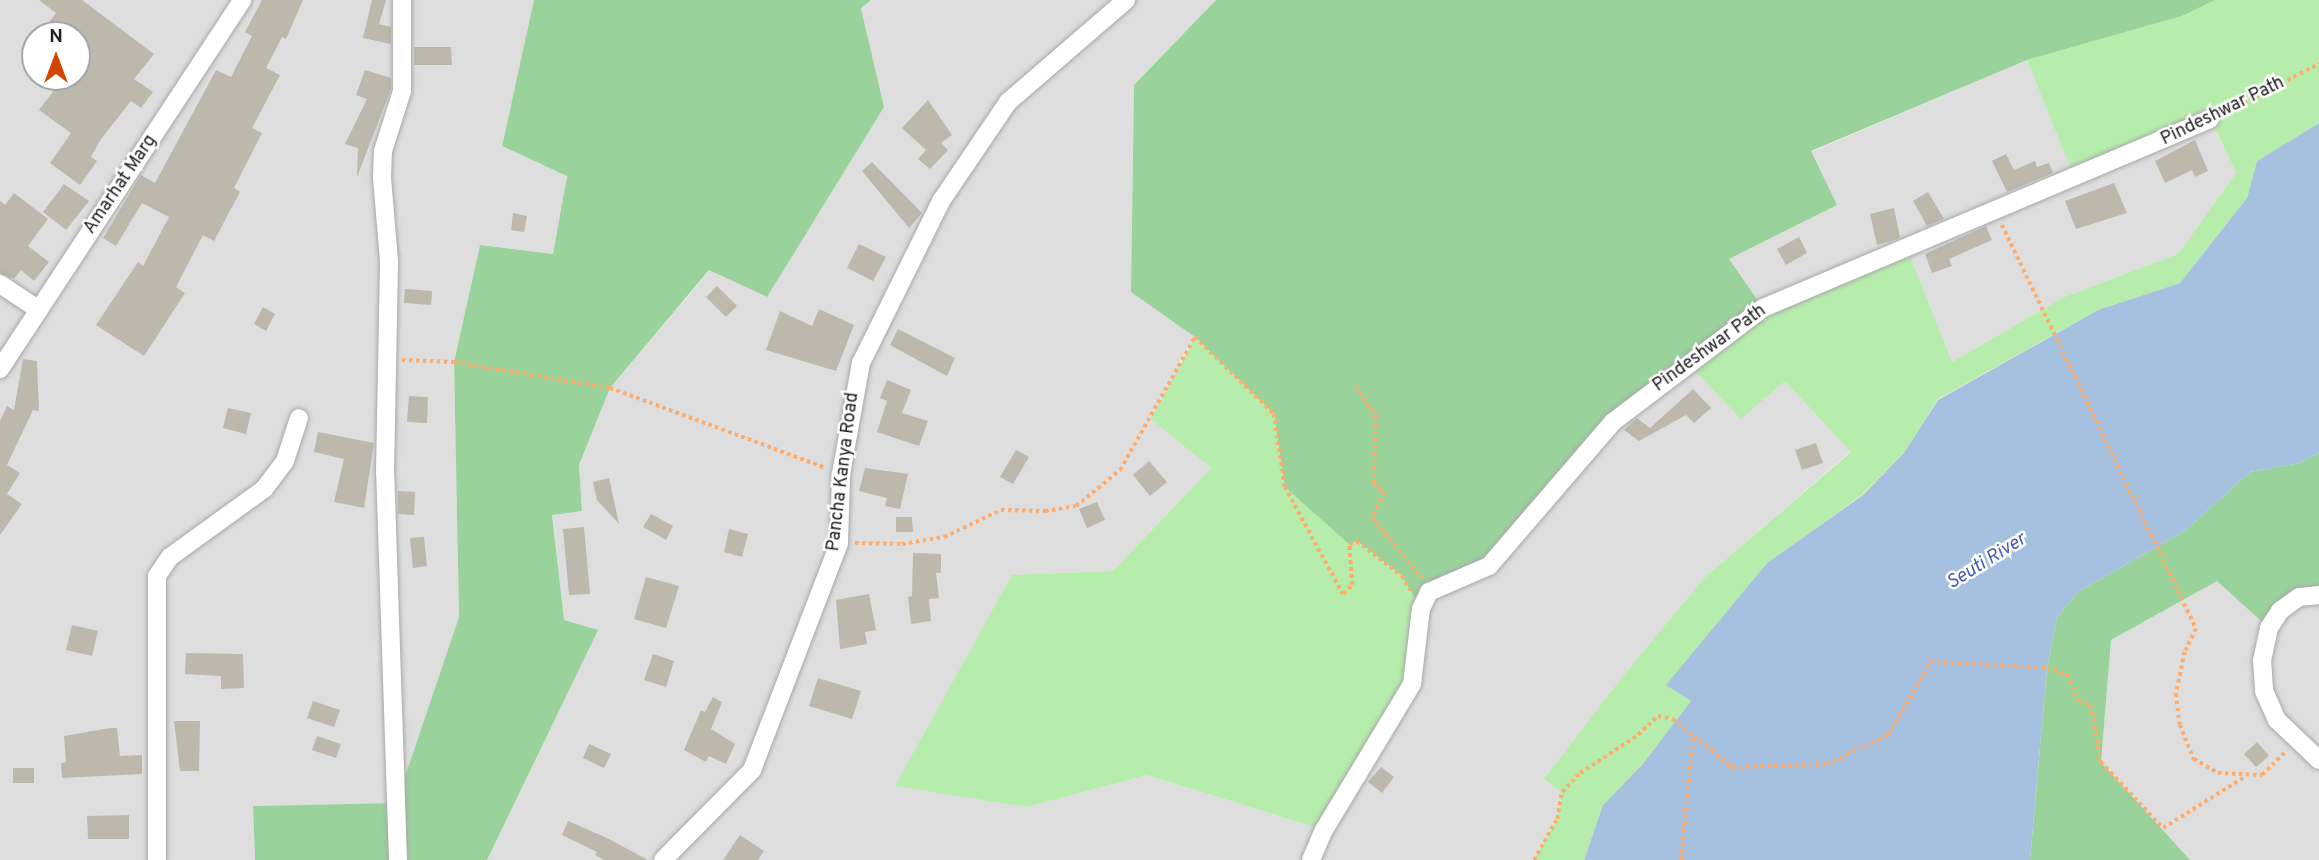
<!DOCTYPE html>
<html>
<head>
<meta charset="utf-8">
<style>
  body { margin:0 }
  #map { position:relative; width:2319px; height:860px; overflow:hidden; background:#f1f1e7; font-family:Overpass,sans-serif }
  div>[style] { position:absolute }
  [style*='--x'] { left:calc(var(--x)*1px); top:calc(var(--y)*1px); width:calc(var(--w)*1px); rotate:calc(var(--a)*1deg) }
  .residential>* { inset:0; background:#dfdede }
  .grass>* { inset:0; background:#b6edac }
  .forest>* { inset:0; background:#9ad29c }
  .water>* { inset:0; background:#a6c0e0 }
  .building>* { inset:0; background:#bcb8ac }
  .path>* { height:3.5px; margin-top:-1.75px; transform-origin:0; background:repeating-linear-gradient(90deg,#ffab6a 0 3.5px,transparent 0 7px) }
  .roads { filter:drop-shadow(0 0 2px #a8a8a8) drop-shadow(0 0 2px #a8a8a8) }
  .street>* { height:18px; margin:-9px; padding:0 9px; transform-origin:9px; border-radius:9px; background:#fff }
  span { translate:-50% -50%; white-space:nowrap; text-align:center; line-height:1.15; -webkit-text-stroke:5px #fff; paint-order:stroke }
  .street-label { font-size:18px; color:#212121 }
  .water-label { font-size:19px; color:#485ab6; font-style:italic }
  .north { position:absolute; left:21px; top:21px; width:70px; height:70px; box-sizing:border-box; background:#fff; border:2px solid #a6a6a6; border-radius:50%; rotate:0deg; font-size:19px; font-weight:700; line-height:28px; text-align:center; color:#212121 }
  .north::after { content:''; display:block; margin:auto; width:24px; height:32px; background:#d14600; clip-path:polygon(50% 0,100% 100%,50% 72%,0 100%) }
</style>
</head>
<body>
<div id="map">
  <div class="residential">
    <div style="clip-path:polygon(evenodd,0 0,534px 0,502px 146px,567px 176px,553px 254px,480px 245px,454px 362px,459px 617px,396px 803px,253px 806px,255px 860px,0 860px,0 0,35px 35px,77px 35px,77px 77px,35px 77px,35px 35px)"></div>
    <div style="clip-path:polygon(871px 0,1216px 0,1134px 85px,1131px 291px,1195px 337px,1179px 362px,1211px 468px,1113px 571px,1012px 575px,1027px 807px,1147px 775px,1324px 830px,1421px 609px,1613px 422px,1688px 363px,1784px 380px,1851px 451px,1705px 577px,1544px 780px,1562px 792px,1557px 819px,1534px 860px,487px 860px,597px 630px,564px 621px,552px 514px,582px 511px,579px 465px,610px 388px,710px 270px,766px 297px,884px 107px,861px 7px)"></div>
    <div style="clip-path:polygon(2027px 60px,2075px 178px,2210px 119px,2236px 173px,2178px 254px,2064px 297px,1952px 362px,1763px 308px,1729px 259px,1836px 205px,1811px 152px)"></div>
    <div style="clip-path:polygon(2218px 580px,2269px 628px,2280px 611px,2319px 595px,2319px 860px,2190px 860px,2101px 762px,2111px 640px)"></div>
  </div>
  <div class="grass">
    <div style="clip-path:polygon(2215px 0,2319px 0,2319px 123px,2257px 161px,2247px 198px,2180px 283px,2098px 310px,1938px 399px,1904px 453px,1862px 495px,1767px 563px,1667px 685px,1691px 701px,1642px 765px,1603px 805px,1584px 860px,1534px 860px,1557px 819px,1562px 793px,1544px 779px,1620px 680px,1705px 577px,1851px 452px,1785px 381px,1741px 419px,1688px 363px,1763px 308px,1906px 246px,1952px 362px,2064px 297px,2178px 254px,2236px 173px,2211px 120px,2075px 179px,2027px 60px,2182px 16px)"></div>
    <div style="clip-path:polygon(1195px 337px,1274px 414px,1285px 487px,1402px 576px,1421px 609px,1412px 684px,1324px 830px,1147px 775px,1027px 807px,895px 786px,1012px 575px,1113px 571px,1211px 468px,1151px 419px)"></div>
  </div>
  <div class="forest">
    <div style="clip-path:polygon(534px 0,871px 0,861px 8px,884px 107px,767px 297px,709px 270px,610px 388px,579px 465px,582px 511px,552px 515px,564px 620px,598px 630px,487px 860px,255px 860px,253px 806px,396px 803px,459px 617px,454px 362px,480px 245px,553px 254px,567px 176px,502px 146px)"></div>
    <div style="clip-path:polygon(1216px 0,2215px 0,2182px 16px,2027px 60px,1811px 151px,1837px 205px,1729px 259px,1763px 308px,1613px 422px,1489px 566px,1449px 582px,1421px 609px,1402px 576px,1357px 541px,1349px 544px,1285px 487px,1274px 414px,1195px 337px,1131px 292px,1134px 85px)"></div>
    <div style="clip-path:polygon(2319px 453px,2319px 595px,2299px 597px,2269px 628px,2217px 581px,2111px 640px,2101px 762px,2190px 860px,2030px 860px,2047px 668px,2057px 617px,2078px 592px,2186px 530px,2250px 472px,2299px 463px)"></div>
  </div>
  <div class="water">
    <div style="clip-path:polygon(2319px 123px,2319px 453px,2299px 463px,2250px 472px,2186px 530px,2078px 592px,2057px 617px,2047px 668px,2030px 860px,1584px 860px,1603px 805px,1642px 765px,1691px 701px,1666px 685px,1767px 563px,1863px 495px,1904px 453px,1938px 400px,2098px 310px,2180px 283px,2247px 198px,2257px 161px)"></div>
  </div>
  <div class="building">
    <div style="clip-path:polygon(39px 0,82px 0,154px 54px,134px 79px,153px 92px,141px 108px,131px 101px,101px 139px,91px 157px,97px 161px,80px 185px,50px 163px,71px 133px,39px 110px,64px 77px,77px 77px,77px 35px,40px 35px,56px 13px)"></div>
    <div style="clip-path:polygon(262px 0,303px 0,286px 39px,282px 37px,266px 68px,280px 75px,252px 128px,262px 133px,234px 188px,240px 192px,214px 241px,203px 235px,176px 287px,185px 293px,144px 356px,96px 325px,138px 262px,143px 266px,169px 217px,142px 203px,116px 246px,103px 238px,141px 175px,155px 183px,216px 70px,231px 77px,252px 36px,245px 32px)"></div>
    <div style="clip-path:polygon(372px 0,386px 0,379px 24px,391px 27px,391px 44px,363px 38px)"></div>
    <div style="clip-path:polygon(414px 47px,451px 47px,452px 65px,414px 65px)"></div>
    <div style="clip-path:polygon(365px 70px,391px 78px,391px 89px,357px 177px,358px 148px,345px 144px,367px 99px,356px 95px)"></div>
    <div style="clip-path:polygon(928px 100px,952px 135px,941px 143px,948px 150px,930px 169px,918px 159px,926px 150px,902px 128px)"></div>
    <div style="clip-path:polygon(2195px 140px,2208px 171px,2195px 177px,2192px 170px,2165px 183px,2155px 161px)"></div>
    <div style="clip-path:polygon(2006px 154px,2014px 170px,2035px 161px,2037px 167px,2049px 163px,2053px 173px,2007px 192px,1992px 161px)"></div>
    <div style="clip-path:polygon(872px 162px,922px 213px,909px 228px,862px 171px)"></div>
    <div style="clip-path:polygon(2114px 183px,2127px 213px,2076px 229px,2065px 201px)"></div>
    <div style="clip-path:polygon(64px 184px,89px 201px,66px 230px,43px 212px)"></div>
    <div style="clip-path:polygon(1928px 192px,1944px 219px,1927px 226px,1913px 201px)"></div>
    <div style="clip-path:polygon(14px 193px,48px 219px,28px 246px,49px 262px,34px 281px,21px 270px,14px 279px,0 273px,0 201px,5px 205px)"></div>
    <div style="clip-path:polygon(1894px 208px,1900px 238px,1877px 245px,1870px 214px)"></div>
    <div style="clip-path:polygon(513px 213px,527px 216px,524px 232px,511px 230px)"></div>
    <div style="clip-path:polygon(1986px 226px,1992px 240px,1949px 259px,1952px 266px,1932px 273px,1925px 254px)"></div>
    <div style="clip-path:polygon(1799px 237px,1807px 253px,1786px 265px,1777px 249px)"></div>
    <div style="clip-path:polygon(859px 244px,886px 257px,873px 281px,847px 268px)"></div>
    <div style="clip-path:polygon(717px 286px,737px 306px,726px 317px,706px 297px)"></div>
    <div style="clip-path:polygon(405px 289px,432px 291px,431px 305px,404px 303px)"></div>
    <div style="clip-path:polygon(263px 307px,275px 314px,266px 331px,254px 324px)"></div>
    <div style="clip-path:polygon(819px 309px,854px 325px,836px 371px,766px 350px,780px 311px,812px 326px)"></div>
    <div style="clip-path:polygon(898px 329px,955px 358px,947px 376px,890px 345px)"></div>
    <div style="clip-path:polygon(23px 359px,37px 361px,39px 411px,33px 410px,7px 465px,20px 473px,7px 494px,22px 504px,0 535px,0 421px,7px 406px,14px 410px)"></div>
    <div style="clip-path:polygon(887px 380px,911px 390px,902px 413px,928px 421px,919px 446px,877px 432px,887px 401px,880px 398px)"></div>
    <div style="clip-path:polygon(1693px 389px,1711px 408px,1694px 423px,1686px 415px,1639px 441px,1624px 430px,1637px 418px,1650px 428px)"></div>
    <div style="clip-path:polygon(409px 396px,428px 397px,427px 423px,407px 422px)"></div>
    <div style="clip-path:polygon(228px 408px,251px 413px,246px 434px,223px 428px)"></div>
    <div style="clip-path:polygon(318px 432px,374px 443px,364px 508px,334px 502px,344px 459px,314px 452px)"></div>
    <div style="clip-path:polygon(1816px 443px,1823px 463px,1802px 470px,1795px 450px)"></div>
    <div style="clip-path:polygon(1016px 450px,1029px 457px,1013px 484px,1000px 477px)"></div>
    <div style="clip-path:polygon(1149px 461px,1167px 482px,1150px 496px,1133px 475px)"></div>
    <div style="clip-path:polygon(865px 468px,908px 474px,900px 509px,885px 506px,887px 498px,859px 491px)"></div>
    <div style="clip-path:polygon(609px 478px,619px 524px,597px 500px,593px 482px)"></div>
    <div style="clip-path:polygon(398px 491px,415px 492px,414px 515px,398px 514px)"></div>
    <div style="clip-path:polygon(1097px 502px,1105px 520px,1087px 528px,1079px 509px)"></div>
    <div style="clip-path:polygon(651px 514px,673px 526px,666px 540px,643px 527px)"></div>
    <div style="clip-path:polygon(896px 517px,912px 517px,913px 532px,896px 532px)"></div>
    <div style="clip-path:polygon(584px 527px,590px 594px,569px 595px,563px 529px)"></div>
    <div style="clip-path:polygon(729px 529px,748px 534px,742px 557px,724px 552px)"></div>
    <div style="clip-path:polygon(424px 537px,427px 566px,413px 568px,410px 538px)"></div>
    <div style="clip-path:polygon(913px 553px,941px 554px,941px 573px,936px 573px,939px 598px,929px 599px,931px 621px,911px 624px,908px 597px,912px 596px)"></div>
    <div style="clip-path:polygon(646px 577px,679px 586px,666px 628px,634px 619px)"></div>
    <div style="clip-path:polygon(869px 594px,876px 630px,865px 632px,867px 644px,840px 649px,836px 600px)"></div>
    <div style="clip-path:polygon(72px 625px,98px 631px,92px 656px,66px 650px)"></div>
    <div style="clip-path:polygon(186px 653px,243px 654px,244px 688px,221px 689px,221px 676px,185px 674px)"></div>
    <div style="clip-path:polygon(653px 654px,674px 661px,666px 687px,644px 680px)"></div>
    <div style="clip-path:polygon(818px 678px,861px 691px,852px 719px,809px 706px)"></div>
    <div style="clip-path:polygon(713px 697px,722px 702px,711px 729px,735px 744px,726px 764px,709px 756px,706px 762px,684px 750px,701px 710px,705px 712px)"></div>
    <div style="clip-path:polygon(313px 701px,340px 710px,334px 727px,307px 718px)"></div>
    <div style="clip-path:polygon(174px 721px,200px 721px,199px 771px,180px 771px)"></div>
    <div style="clip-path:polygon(110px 728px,117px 728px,120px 756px,142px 755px,142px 774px,62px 778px,61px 763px,66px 762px,64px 736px)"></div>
    <div style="clip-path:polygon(317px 736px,341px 744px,336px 758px,312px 750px)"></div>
    <div style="clip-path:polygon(2257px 742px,2269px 756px,2256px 767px,2244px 754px)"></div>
    <div style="clip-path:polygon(589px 744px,611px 754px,604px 768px,583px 758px)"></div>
    <div style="clip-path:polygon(1381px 767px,1394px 777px,1382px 793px,1368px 782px)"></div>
    <div style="clip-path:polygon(13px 768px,34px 768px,34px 783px,13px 783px)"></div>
    <div style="clip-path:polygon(129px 815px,129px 839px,88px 839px,87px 816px)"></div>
    <div style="clip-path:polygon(568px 821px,605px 837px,648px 860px,604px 860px,595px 855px,597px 852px,562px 835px)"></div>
    <div style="clip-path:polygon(740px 835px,764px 851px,758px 860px,723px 860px)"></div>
  </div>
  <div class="path">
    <div style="--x:2225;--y:112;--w:106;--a:-27.1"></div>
    <div style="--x:2002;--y:225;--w:448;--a:64.3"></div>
    <div style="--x:2196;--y:629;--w:25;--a:116"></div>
    <div style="--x:2185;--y:652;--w:43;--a:102.1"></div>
    <div style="--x:2176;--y:694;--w:31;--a:83"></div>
    <div style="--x:2180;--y:725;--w:37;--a:68"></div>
    <div style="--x:2194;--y:759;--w:28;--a:30"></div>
    <div style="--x:2218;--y:773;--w:44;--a:2.6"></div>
    <div style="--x:2262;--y:775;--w:35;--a:-45"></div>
    <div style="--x:402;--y:360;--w:52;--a:2.2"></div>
    <div style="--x:454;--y:362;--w:158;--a:9.5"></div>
    <div style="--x:610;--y:388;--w:230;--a:20.3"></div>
    <div style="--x:1356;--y:386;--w:37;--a:57"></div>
    <div style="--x:1376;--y:417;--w:66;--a:91.7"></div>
    <div style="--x:1374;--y:483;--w:15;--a:42"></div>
    <div style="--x:1385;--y:493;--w:27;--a:118"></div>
    <div style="--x:1372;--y:517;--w:79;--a:50.7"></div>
    <div style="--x:855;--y:543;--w:47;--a:1.2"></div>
    <div style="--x:902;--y:544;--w:43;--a:-9.5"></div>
    <div style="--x:944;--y:537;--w:63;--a:-25.3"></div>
    <div style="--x:1001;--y:510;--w:44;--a:1.3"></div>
    <div style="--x:1045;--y:511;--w:31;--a:-9"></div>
    <div style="--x:1076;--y:506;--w:57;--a:-39.3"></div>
    <div style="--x:1120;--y:470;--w:153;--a:-60.6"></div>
    <div style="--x:1195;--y:337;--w:110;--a:44.3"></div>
    <div style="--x:1274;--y:414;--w:74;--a:81.4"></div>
    <div style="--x:1285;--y:487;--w:122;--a:61.5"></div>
    <div style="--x:1343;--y:594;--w:13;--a:-45"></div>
    <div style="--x:1352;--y:585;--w:41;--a:-94.2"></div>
    <div style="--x:1349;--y:544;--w:9;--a:-21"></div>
    <div style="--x:1357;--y:541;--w:57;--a:37.9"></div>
    <div style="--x:1402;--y:576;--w:17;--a:59"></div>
    <div style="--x:1534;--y:860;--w:47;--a:-60.7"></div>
    <div style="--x:1557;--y:819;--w:27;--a:-80"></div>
    <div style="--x:1562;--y:792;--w:26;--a:-47"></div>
    <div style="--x:1580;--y:773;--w:69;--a:-33.2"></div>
    <div style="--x:1638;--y:735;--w:28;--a:-44"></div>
    <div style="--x:1658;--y:716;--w:15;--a:11"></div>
    <div style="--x:1673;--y:719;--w:76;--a:39.1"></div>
    <div style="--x:1732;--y:767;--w:95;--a:-1.8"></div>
    <div style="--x:1827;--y:764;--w:68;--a:-25.4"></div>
    <div style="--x:1888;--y:735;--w:84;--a:-60.1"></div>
    <div style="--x:1930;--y:662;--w:117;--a:2.9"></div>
    <div style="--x:2047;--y:668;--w:21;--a:17"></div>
    <div style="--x:2067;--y:674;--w:30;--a:67"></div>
    <div style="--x:2079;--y:702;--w:12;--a:14"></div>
    <div style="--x:2091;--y:705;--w:58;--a:80"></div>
    <div style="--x:2101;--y:762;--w:91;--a:46.8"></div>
    <div style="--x:2163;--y:828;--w:98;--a:-32.1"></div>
    <div style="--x:1681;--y:860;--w:126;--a:-84.5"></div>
  </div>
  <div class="roads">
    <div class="street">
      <div style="--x:0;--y:284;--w:47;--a:33.7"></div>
      <div style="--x:0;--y:369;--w:441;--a:-56.7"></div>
      <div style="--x:2319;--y:595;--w:20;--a:174"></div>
      <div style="--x:2299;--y:597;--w:24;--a:144"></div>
      <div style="--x:2280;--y:611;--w:20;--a:123"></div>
      <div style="--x:2269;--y:628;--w:33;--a:102"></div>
      <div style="--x:2262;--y:660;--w:31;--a:86"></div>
      <div style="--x:2264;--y:691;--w:32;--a:66"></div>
      <div style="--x:2277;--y:720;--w:58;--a:43.6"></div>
      <div style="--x:157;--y:860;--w:284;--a:-90"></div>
      <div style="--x:157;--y:576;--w:23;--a:-56"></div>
      <div style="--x:170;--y:557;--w:116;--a:-35.9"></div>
      <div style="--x:264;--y:489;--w:35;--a:-53"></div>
      <div style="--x:285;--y:461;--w:45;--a:-72"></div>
      <div style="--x:398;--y:860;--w:387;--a:-91.9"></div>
      <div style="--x:385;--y:473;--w:212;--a:-88.9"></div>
      <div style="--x:389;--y:261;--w:83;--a:-94.8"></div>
      <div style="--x:382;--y:178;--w:27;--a:-88"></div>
      <div style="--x:383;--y:151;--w:63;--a:-72.4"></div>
      <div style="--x:402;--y:91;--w:91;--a:-90"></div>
      <div style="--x:663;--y:860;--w:127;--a:-45.3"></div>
      <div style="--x:752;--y:770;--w:243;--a:-69"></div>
      <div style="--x:839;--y:543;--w:69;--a:-88.3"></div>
      <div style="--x:841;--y:474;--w:113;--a:-79.8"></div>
      <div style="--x:861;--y:363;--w:181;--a:-63.7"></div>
      <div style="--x:941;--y:201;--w:120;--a:-55.9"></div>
      <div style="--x:1008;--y:102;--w:156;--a:-40.8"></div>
      <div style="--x:1311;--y:860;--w:33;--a:-67"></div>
      <div style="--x:1324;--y:830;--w:170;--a:-58.9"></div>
      <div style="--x:1412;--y:684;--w:76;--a:-83.2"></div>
      <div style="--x:1421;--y:609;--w:19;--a:-65"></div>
      <div style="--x:1429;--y:592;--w:65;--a:-23.4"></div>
      <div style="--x:1489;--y:566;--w:190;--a:-49.3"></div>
      <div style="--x:1613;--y:422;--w:188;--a:-37.2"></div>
      <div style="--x:1763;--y:308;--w:485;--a:-22.9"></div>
    </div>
  </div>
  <div class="street-label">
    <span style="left:2223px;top:112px;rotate:-26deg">Pindeshwar Path</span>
    <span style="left:121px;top:185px;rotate:-56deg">Amarhat Marg</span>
    <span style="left:1710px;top:349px;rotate:-36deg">Pindeshwar Path</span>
    <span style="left:844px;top:472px;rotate:-83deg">Pancha Kanya Road</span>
  </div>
  <div class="water-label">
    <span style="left:1987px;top:562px;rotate:-32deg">Seuti River</span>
  </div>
  <div class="north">N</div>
</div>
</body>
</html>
